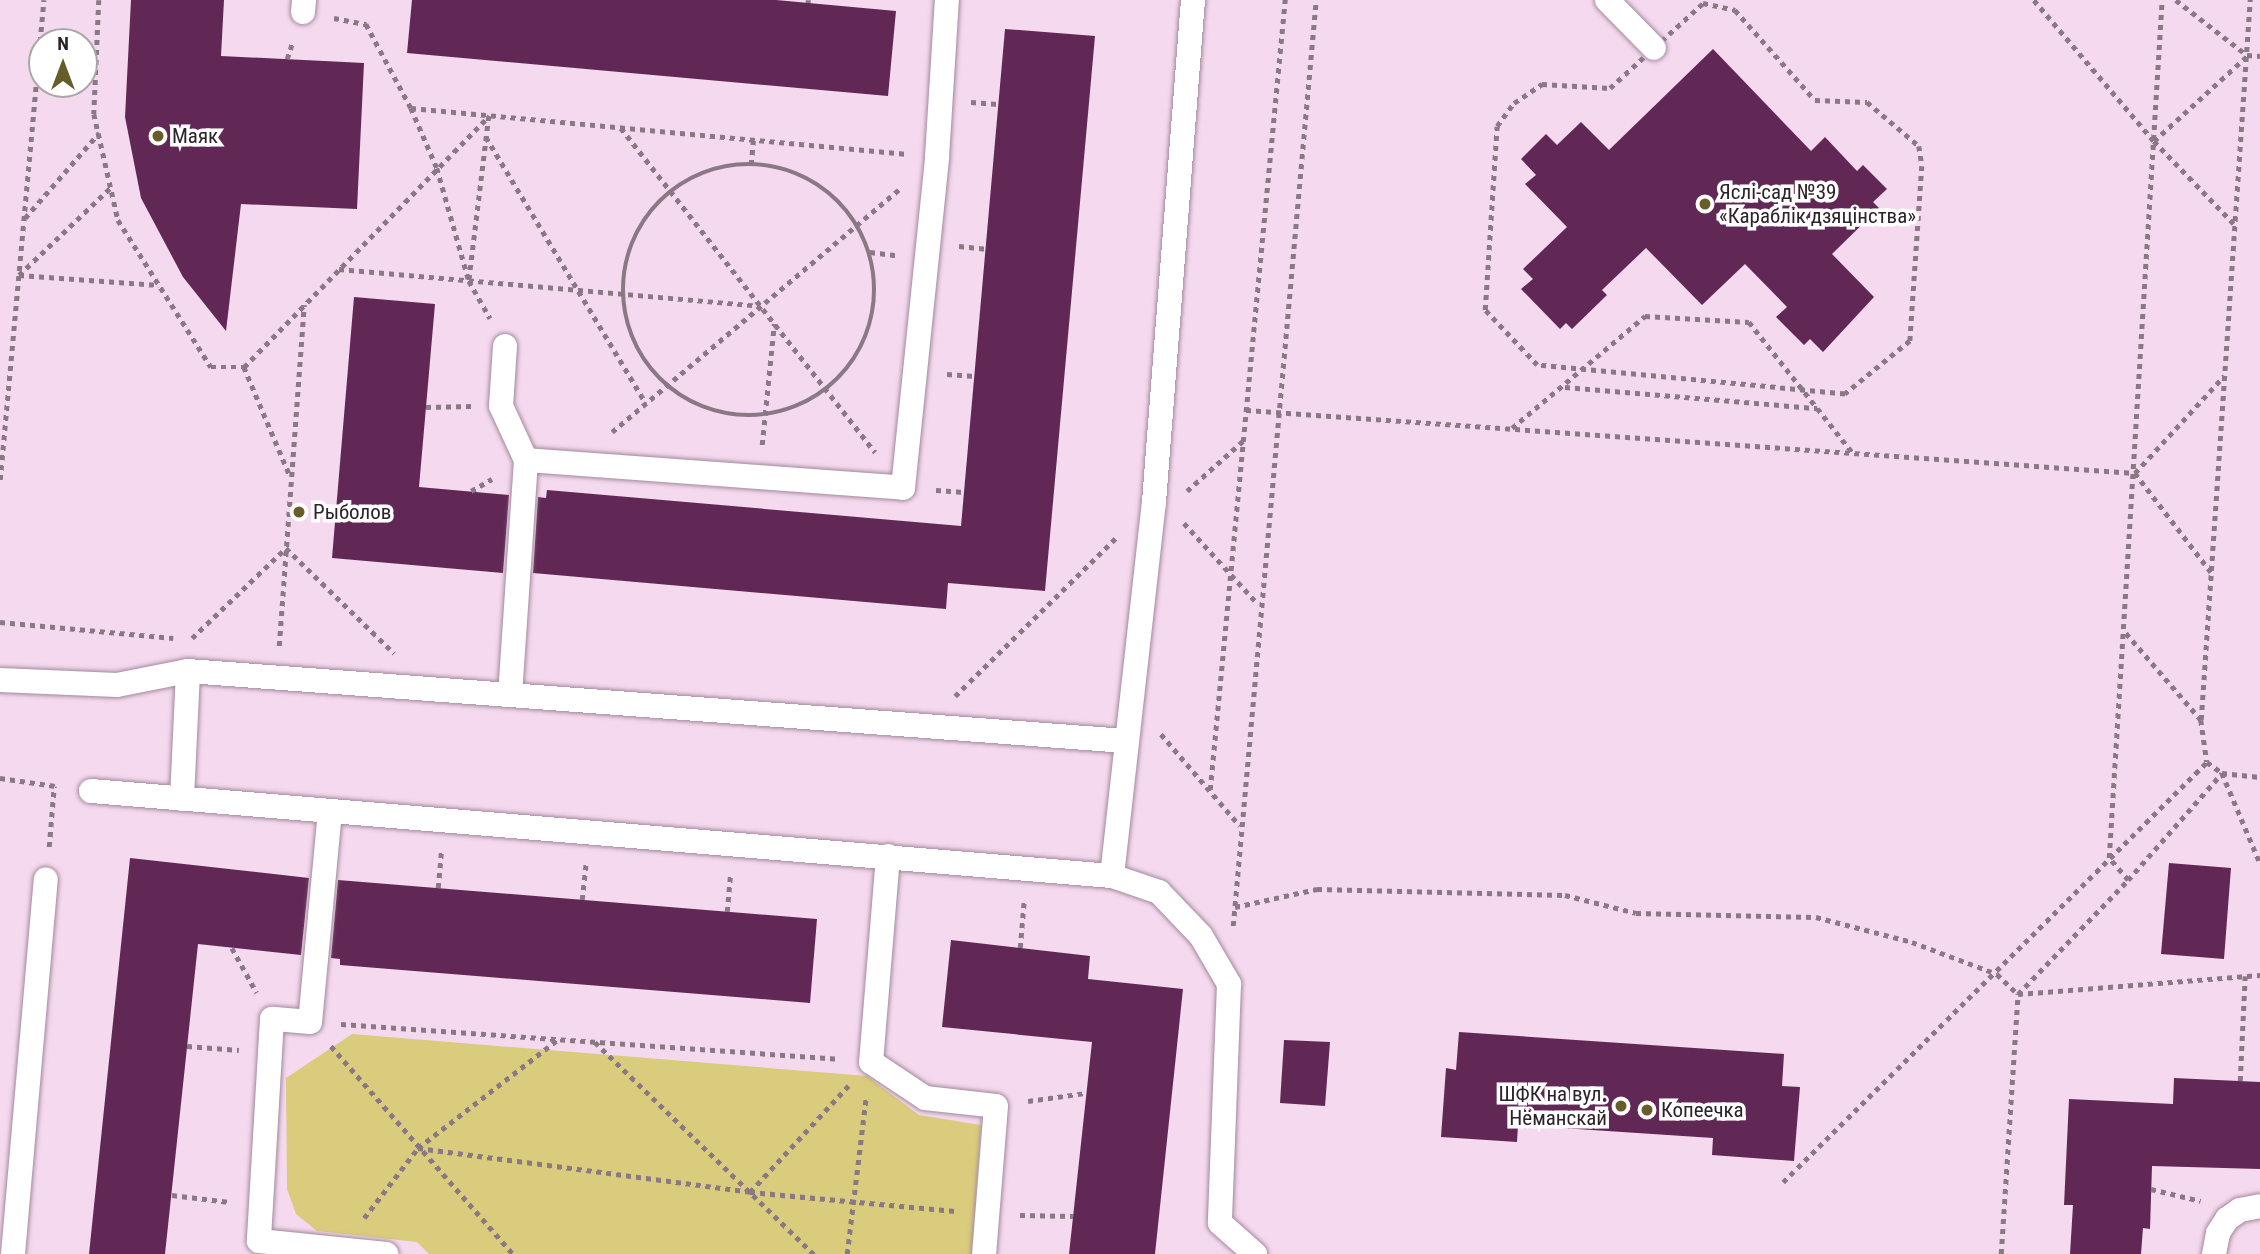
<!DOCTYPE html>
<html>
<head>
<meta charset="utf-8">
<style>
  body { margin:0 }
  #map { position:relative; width:2260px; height:1254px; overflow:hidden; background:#f5d9ee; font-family:"Roboto Condensed",sans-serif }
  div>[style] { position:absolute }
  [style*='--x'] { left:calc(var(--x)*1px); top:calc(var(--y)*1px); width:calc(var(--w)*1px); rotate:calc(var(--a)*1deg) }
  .green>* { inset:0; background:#d9cc7c }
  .building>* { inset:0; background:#612856 }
  .path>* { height:4.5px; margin-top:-2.25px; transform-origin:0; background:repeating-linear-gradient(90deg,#8a7885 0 5px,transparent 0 10px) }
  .path>.ring { margin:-2.25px; padding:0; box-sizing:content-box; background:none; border:4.5px solid #8a7885; border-radius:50% }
  .roads { filter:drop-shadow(0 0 2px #a3899c) drop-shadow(0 0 2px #a3899c) }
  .service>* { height:24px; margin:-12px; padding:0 12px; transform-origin:12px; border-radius:12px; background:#fff }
  .dots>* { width:19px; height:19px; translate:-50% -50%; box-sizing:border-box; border:4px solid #fff; border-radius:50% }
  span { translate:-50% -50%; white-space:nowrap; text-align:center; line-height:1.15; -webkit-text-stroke:7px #fff; paint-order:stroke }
  .poi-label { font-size:21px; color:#2c2229 }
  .left { translate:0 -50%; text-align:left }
  .right { translate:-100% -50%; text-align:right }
  .north { position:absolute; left:28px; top:28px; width:70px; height:70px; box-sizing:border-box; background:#fff; border:2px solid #aba7a9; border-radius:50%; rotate:0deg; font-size:19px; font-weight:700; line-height:28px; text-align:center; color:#2c2229 }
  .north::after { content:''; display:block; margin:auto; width:24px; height:32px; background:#665d2a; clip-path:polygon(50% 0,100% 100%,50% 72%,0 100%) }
</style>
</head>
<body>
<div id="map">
  <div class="green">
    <div style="clip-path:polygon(352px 1034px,867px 1076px,919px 1115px,981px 1125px,972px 1254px,429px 1254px,417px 1242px,317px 1231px,296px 1214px,287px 1189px,286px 1078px)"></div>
  </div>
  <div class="building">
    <div style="clip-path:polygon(131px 0,224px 0,221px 56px,364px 63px,357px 209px,241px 204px,226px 331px,183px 277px,141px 198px,125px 117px)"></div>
    <div style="clip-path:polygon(412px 0,776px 0,896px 11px,888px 96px,407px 53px)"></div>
    <div style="clip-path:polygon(1005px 29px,1095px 36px,1045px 591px,948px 583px,946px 609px,533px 573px,538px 497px,546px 498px,547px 490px,961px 526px)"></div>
    <div style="clip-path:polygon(1713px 49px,1811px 151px,1825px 137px,1857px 171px,1863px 165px,1887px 189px,1873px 202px,1879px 208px,1832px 254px,1874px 297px,1823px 352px,1810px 339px,1804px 345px,1776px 317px,1787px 307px,1745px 264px,1702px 305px,1646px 248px,1602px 290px,1607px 295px,1572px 329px,1566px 323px,1560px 329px,1521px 289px,1533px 279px,1523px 269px,1567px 227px,1525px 184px,1536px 175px,1521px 159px,1546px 134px,1557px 145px,1581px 122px,1609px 150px)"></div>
    <div style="clip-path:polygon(354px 297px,435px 304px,419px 487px,509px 495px,503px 573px,332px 558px)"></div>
    <div style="clip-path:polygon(130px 858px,309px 878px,301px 955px,198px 944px,165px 1254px,89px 1254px)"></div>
    <div style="clip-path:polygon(2169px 863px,2231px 868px,2224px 959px,2161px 954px)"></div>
    <div style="clip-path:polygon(338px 880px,817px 919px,810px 1003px,340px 965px,340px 959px,331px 958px)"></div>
    <div style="clip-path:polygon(951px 940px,1090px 956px,1088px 979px,1183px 989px,1155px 1254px,1069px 1254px,1092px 1042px,942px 1027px)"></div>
    <div style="clip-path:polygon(1459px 1032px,1784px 1054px,1782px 1086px,1800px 1087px,1794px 1161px,1712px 1155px,1713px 1138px,1518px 1125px,1517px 1142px,1441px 1137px,1446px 1068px,1456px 1070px)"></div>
    <div style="clip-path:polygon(1284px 1040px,1330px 1042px,1325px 1106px,1280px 1103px)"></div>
    <div style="clip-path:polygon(2174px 1078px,2260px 1082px,2260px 1169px,2152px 1166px,2150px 1229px,2143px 1228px,2141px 1254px,2070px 1254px,2073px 1205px,2064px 1205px,2069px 1099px,2173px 1104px)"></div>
  </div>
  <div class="path">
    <div style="--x:99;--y:0;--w:114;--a:92.5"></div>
    <div style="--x:94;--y:114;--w:109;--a:77.2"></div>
    <div style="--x:118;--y:220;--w:174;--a:57.7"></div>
    <div style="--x:211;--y:367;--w:33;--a:0"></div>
    <div style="--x:244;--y:367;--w:351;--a:-45.7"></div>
    <div style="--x:2034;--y:0;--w:185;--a:49.6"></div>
    <div style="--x:2154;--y:141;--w:118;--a:46"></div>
    <div style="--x:2176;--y:0;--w:90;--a:37.8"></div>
    <div style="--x:2247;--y:55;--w:13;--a:4"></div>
    <div style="--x:808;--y:3;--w:3;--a:-90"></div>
    <div style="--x:1703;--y:3;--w:33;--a:12"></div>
    <div style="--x:1735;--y:10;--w:120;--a:48.4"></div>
    <div style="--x:1815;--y:100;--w:52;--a:2.2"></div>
    <div style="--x:1867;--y:102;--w:68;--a:40.2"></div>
    <div style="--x:1919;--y:146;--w:20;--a:81"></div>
    <div style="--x:1922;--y:166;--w:175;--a:93.9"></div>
    <div style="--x:1910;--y:341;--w:84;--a:140.8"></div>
    <div style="--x:1845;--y:394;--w:309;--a:-174.6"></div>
    <div style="--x:1537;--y:365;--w:76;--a:-133.4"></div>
    <div style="--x:1485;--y:310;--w:184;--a:-86.3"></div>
    <div style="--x:1497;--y:126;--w:29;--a:-54"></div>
    <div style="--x:1514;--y:103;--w:34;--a:-34"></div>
    <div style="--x:1542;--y:84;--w:68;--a:3.4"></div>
    <div style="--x:1610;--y:88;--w:126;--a:-42.4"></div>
    <div style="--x:334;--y:18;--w:33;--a:11"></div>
    <div style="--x:366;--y:24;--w:95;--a:61.8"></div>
    <div style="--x:411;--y:108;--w:65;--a:66.6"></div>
    <div style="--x:437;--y:168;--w:117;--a:74.2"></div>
    <div style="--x:287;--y:59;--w:19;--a:-72"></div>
    <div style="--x:971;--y:102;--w:27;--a:4"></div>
    <div style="--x:411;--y:108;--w:496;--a:5.3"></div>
    <div style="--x:489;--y:116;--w:166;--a:96.9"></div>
    <div style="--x:469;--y:281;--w:43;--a:60.4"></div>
    <div style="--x:621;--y:128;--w:412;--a:51.9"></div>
    <div style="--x:486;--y:137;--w:310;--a:59"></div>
    <div style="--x:2154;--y:141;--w:126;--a:-42.4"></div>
    <div class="ring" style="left:623px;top:164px;width:247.5px;height:247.5px"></div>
    <div style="--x:751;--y:165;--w:25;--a:-85"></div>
    <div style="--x:25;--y:218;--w:113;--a:-49"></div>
    <div style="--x:959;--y:246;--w:27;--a:6"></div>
    <div style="--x:870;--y:252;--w:26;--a:7"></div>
    <div style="--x:339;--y:269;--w:423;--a:5"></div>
    <div style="--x:19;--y:275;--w:140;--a:4.1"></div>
    <div style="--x:19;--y:275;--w:127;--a:-43.7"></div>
    <div style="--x:244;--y:367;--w:118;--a:67.1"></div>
    <div style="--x:947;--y:374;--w:28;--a:4"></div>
    <div style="--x:1565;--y:387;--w:253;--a:4.8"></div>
    <div style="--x:426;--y:407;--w:45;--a:-1.3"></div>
    <div style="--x:1246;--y:410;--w:891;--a:4.05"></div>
    <div style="--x:2135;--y:473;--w:125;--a:52.5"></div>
    <div style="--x:1512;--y:428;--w:174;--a:-40.1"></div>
    <div style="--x:1645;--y:316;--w:104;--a:3.3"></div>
    <div style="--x:1749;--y:322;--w:167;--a:51.6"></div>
    <div style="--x:612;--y:432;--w:380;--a:-40.2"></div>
    <div style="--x:762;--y:445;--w:122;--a:-84.3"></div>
    <div style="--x:2135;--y:473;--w:132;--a:-47.5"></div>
    <div style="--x:0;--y:480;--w:482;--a:-84.8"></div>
    <div style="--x:936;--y:490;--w:28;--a:4"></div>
    <div style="--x:471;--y:491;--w:24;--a:-30"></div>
    <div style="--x:1187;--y:491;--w:75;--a:-41.8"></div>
    <div style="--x:1184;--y:523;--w:110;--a:47.6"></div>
    <div style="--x:0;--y:622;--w:174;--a:5.3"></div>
    <div style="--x:2126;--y:633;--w:115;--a:49.2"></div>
    <div style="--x:2201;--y:720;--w:42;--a:81.9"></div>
    <div style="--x:2207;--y:762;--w:19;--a:36"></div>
    <div style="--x:2222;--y:773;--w:98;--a:67.1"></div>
    <div style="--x:192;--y:638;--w:130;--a:-43.8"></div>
    <div style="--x:286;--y:548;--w:151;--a:44.2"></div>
    <div style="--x:279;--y:646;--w:342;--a:-85.8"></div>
    <div style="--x:955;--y:696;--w:226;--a:-44.5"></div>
    <div style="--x:2201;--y:720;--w:722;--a:-86.11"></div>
    <div style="--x:1161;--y:734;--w:121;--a:49.3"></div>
    <div style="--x:0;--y:778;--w:56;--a:8.3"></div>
    <div style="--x:1210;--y:790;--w:794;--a:-84.58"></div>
    <div style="--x:49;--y:847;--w:61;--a:-85.3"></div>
    <div style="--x:2128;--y:880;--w:142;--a:-48.7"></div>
    <div style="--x:2222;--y:773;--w:38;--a:6"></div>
    <div style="--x:438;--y:888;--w:37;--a:-85"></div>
    <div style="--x:582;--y:900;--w:37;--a:-84"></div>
    <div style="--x:1235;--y:907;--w:84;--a:-12.4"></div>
    <div style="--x:1317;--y:889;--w:248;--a:1.4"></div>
    <div style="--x:1565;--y:895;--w:73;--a:14.2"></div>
    <div style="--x:1636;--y:913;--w:180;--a:1.3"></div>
    <div style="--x:1816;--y:917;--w:99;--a:14.6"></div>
    <div style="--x:1912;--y:942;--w:91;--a:20.6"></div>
    <div style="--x:1997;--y:974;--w:29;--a:44"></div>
    <div style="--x:2018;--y:994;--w:243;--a:-4.5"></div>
    <div style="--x:727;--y:912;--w:38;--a:-85"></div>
    <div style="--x:1233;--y:926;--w:930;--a:-84.88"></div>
    <div style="--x:232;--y:948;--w:51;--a:60.9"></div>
    <div style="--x:1020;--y:948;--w:48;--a:-85.2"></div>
    <div style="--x:341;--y:1024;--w:498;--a:4"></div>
    <div style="--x:595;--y:1042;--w:305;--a:44.1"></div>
    <div style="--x:187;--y:1046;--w:52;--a:4.4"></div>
    <div style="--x:331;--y:1046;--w:276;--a:48.8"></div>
    <div style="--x:2240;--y:1081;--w:105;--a:-87.3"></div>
    <div style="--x:1028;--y:1101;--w:59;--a:-7.9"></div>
    <div style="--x:418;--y:1148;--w:335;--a:7.5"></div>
    <div style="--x:750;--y:1192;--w:206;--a:5.3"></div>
    <div style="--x:1783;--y:1182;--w:597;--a:-44.73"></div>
    <div style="--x:2151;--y:1189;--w:51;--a:13.5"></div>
    <div style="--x:750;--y:1192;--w:146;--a:-47.2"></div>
    <div style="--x:172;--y:1195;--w:58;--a:6.9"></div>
    <div style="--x:1020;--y:1215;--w:53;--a:1.1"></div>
    <div style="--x:364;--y:1218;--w:88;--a:-52.4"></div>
    <div style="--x:418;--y:1148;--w:176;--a:-37.8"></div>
    <div style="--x:847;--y:1254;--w:158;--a:-83.1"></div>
    <div style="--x:2001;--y:1254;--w:261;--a:-86.3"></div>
    <div style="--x:2018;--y:994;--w:158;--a:-46"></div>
    <div style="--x:2128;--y:880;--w:29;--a:-131"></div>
    <div style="--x:2109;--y:858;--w:860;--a:-86.47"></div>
  </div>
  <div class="roads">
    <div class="service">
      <div style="--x:1607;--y:0;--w:67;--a:45.6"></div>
      <div style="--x:303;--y:12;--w:12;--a:-85"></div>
      <div style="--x:505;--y:346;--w:60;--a:93.8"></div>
      <div style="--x:501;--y:406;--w:60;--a:65.2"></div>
      <div style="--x:526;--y:460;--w:378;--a:4.2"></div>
      <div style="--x:903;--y:488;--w:333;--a:-84.1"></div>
      <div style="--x:937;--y:157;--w:157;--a:-86.4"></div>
      <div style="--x:0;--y:680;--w:117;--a:2.4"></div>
      <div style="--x:117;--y:685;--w:72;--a:-11.2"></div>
      <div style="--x:188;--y:671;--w:940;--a:4.27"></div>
      <div style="--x:510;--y:695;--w:236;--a:-86.1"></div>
      <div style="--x:91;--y:791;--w:1025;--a:4.76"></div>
      <div style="--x:1112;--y:876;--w:50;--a:18.8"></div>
      <div style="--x:1159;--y:892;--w:61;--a:46.3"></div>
      <div style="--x:1201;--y:936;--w:56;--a:59.7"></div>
      <div style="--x:1229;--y:984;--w:239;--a:92.2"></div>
      <div style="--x:1220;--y:1223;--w:47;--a:41.5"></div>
      <div style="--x:182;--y:799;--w:128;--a:-87.3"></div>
      <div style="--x:330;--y:811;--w:212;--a:95.4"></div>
      <div style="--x:310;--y:1022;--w:38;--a:-175"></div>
      <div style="--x:272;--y:1019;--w:222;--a:93.4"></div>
      <div style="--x:259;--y:1241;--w:128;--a:5.8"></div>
      <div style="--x:888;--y:856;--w:207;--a:94.7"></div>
      <div style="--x:871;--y:1062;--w:65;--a:33.7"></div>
      <div style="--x:925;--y:1098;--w:71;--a:6.4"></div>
      <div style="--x:996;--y:1106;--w:148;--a:94.6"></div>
      <div style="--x:1112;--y:876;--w:376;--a:-83.6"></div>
      <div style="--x:1154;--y:502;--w:504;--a:-85.56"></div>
      <div style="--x:13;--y:1254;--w:376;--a:-85"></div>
      <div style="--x:2214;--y:1254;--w:21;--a:-79"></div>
      <div style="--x:2218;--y:1233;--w:17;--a:-57"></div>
      <div style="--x:2227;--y:1219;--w:16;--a:-35"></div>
      <div style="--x:2240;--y:1210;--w:20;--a:-11"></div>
    </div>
  </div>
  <div class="dots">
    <div style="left:158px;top:136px;background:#665d2a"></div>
    <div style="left:1705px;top:204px;background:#665d2a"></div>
    <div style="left:299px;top:512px;background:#665d2a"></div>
    <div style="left:1621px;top:1106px;background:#665d2a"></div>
    <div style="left:1647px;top:1110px;background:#665d2a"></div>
  </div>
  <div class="poi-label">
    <span class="left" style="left:172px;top:136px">Маяк</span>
    <span class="left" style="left:1719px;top:204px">Яслі-сад №39<br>«Караблік дзяцінства»</span>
    <span class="left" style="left:313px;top:512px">Рыболов</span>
    <span class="right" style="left:1607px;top:1106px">ШФК на вул.<br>Нёманскай</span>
    <span class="left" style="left:1661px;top:1110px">Копеечка</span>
  </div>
  <div class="north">N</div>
</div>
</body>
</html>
